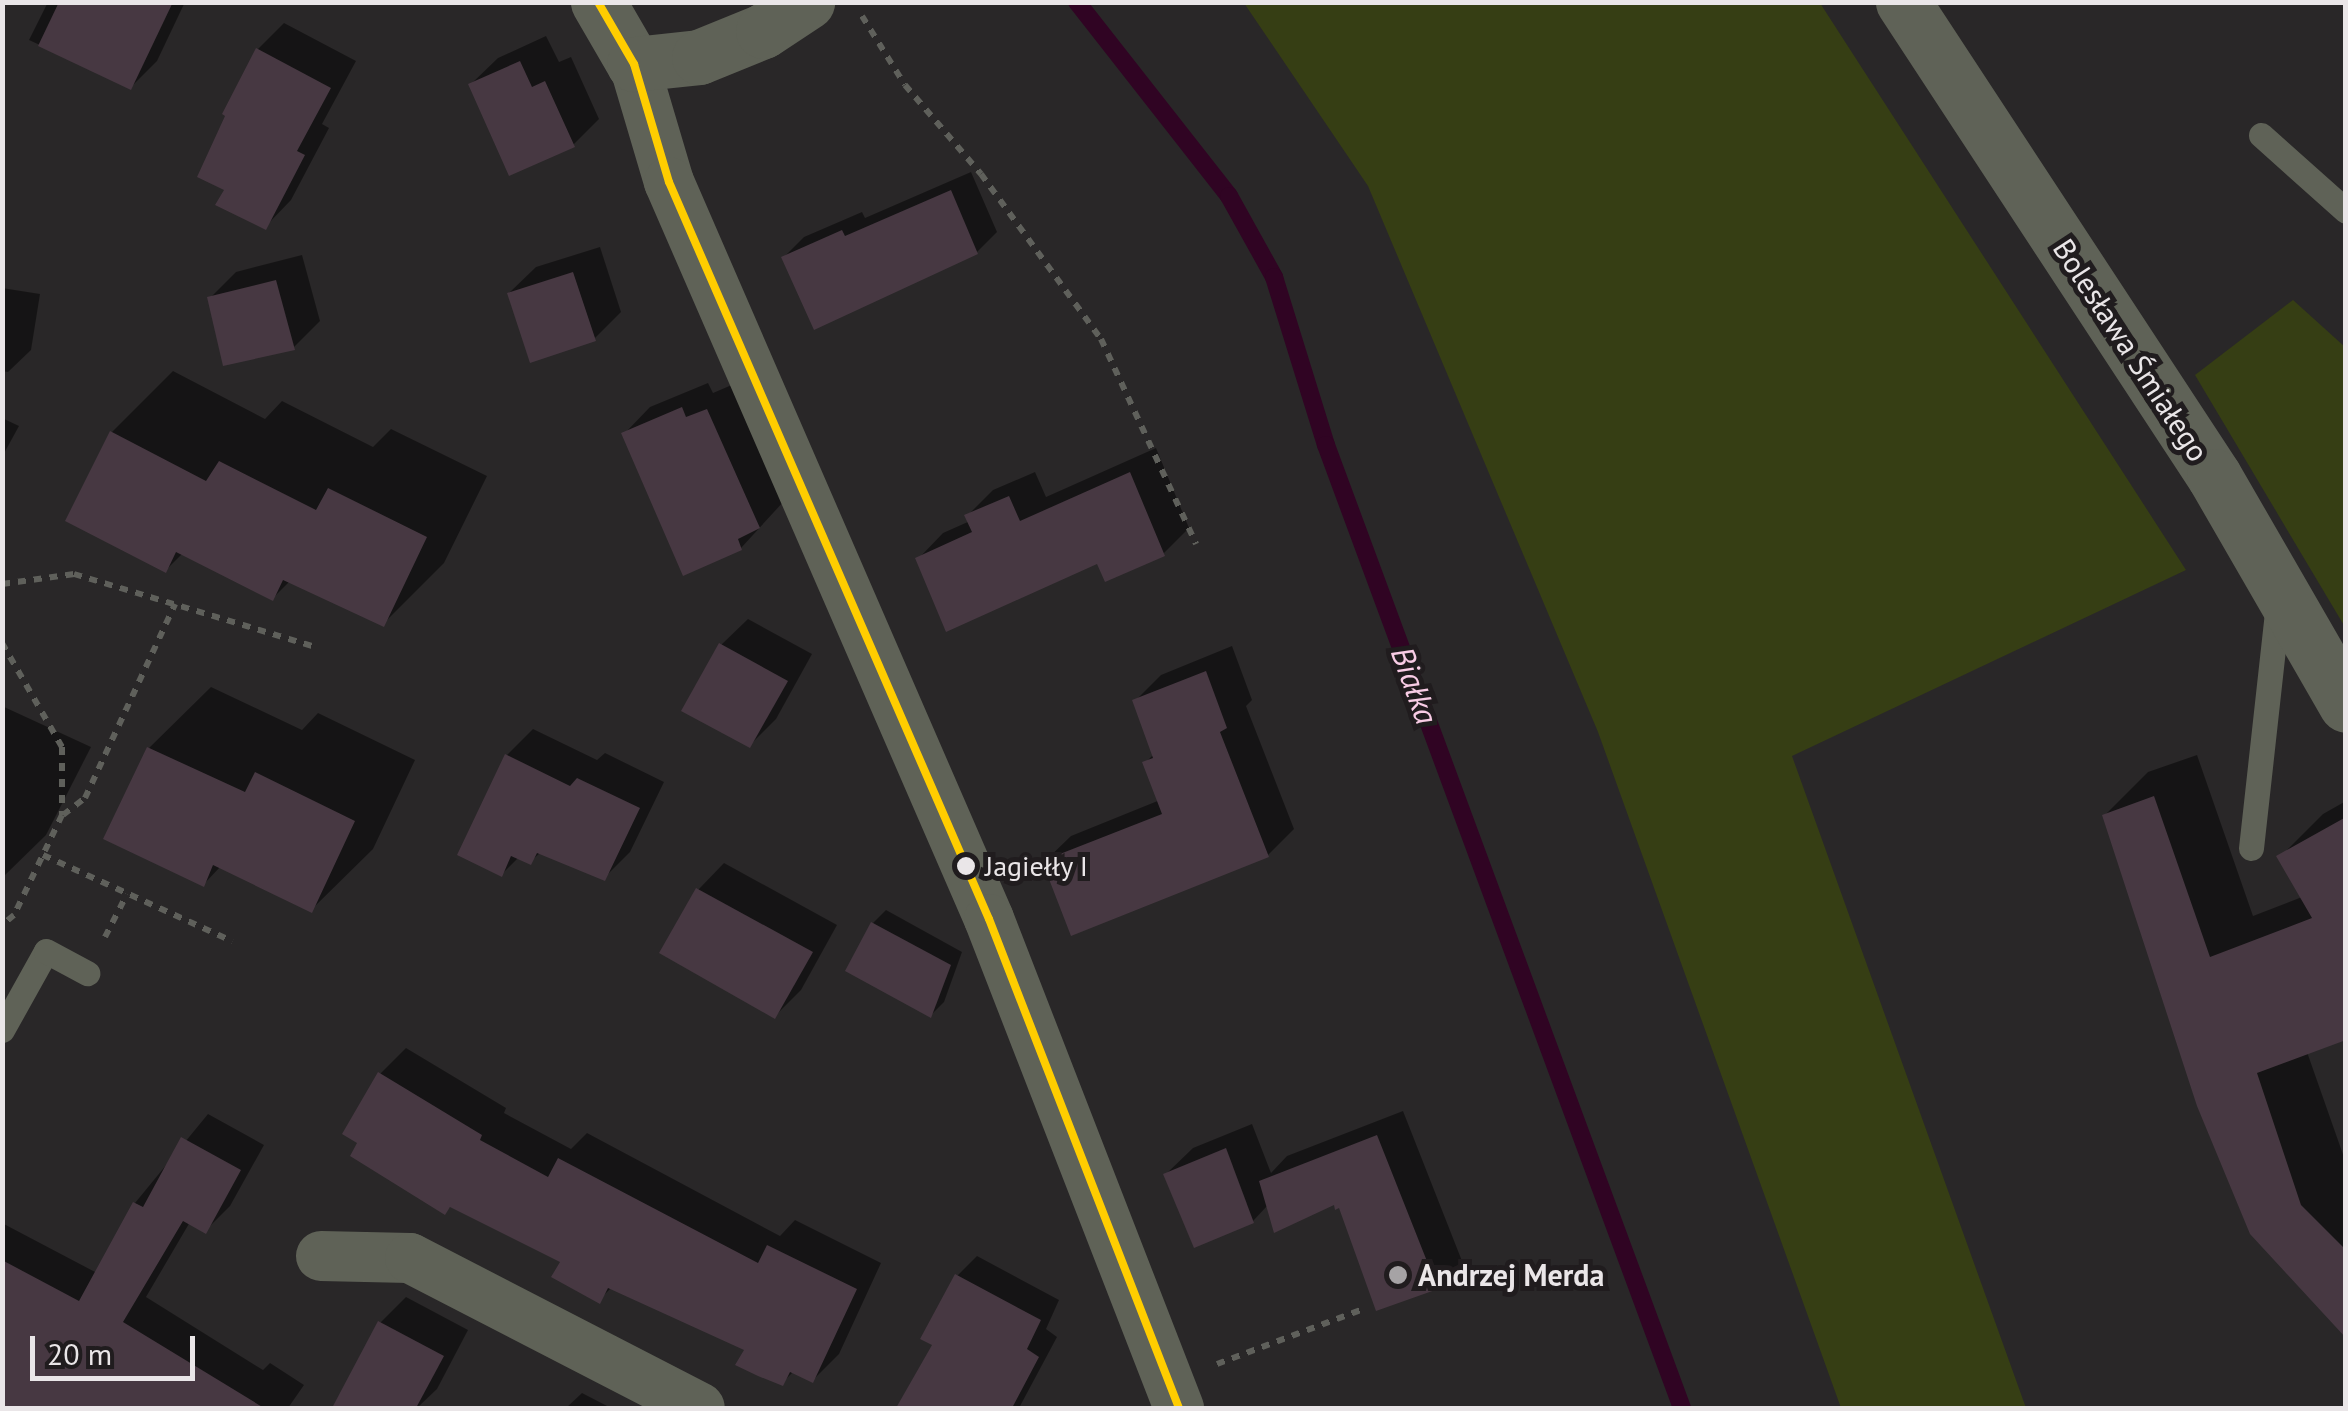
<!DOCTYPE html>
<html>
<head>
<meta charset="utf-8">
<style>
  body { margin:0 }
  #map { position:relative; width:2348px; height:1411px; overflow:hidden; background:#292728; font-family:"PT Sans",sans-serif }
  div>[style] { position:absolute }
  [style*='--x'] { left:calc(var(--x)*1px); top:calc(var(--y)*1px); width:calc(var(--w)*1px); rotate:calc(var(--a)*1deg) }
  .green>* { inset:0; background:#363e14 }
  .shadow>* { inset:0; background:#0007 }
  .stream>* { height:18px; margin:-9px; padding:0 9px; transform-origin:9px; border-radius:9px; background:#300423 }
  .building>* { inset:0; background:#473842 }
  .path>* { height:6px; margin-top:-3px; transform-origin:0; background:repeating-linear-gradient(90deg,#5f605b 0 8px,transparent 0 16px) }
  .service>* { height:25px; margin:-12.5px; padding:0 12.5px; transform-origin:12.5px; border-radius:12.5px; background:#5f6257 }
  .minor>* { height:50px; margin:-25px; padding:0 25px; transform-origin:25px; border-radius:25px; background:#5f6257 }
  .tertiary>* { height:55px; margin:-27.5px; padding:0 27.5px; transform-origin:27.5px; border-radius:27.5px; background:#5f6257 }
  .bus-1>* { height:8px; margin:-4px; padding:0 4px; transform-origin:4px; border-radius:4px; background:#ffcd00 }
  .dots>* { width:28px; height:28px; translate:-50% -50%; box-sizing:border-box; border:5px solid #201c1e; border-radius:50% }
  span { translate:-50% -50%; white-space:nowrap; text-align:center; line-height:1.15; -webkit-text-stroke:10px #201c1e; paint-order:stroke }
  .bus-label { font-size:28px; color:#eae6e8 }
  .left { translate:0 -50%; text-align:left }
  .street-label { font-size:30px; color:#eae6e8 }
  .poi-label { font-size:30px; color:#eae6e8; font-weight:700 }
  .water-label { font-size:32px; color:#f8cce5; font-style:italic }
  .frame { position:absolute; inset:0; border:5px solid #eae6e8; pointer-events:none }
  .scale { position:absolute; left:30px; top:1336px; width:165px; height:45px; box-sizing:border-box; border:5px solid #eae6e8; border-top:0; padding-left:12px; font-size:30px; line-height:35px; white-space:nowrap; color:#eae6e8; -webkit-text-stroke:8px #201c1e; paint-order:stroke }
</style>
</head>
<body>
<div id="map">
  <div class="green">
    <div style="clip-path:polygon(1244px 3px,1820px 3px,2186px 570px,1792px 756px,2026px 1408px,1841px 1408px,1598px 732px,1368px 186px)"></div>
    <div style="clip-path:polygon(2293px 300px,2345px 347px,2345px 627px,2195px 375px)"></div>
  </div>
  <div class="shadow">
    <div style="clip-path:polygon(48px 2px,185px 2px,157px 61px,131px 87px,29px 40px)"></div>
    <div style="clip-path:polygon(284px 23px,356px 61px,322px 124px,329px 128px,291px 200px,265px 227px,228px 189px,258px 49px)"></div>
    <div style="clip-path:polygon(546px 36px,559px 62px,571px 57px,599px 119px,573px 145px,471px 84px,498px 58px)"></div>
    <div style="clip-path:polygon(971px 172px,997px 232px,977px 252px,784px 257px,804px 237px,862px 212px,865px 218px)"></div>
    <div style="clip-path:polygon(600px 247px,621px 312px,595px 338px,509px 293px,536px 267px)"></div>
    <div style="clip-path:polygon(302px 255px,320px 321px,294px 347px,210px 298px,236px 272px)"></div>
    <div style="clip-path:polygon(2px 288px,40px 294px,31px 350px,8px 372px,2px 371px)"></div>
    <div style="clip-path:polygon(173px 371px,265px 419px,282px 401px,373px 447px,391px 429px,487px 476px,444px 563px,383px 624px,290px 581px,273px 598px,183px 553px,166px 570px,68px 520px,112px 432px)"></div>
    <div style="clip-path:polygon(708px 383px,713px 393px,734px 384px,785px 500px,741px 548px,624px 434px,650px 407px)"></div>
    <div style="clip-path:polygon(2px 418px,19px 426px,2px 457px)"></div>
    <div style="clip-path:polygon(1156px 448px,1189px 528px,1163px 554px,1098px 561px,918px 559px,943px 533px,970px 521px,967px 516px,993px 490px,1035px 472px,1046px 497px)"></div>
    <div style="clip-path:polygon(748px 619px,812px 654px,776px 719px,750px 745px,721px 645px)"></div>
    <div style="clip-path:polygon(1232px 646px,1252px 700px,1246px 706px,1294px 829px,1268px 855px,1044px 862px,1071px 836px,1160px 800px,1145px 763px,1154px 754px,1135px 701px,1161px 675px)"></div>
    <div style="clip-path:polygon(211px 687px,302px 730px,318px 713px,415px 760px,373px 849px,311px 910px,221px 866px,204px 884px,106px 838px,149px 748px)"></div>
    <div style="clip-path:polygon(2px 706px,91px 747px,46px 835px,2px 878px)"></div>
    <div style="clip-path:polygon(533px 729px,597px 760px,605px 753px,664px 782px,630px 852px,604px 878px,541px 852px,530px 862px,519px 857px,502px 874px,507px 755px)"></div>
    <div style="clip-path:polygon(2197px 755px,2253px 916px,2302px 897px,2280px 857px,2323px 814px,2346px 801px,2346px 1038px,2307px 1052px,2346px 1163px,2346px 1334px,2104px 816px,2148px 772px)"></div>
    <div style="clip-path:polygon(724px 863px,837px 925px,801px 990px,775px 1016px,698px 890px)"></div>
    <div style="clip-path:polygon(886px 910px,962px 952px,944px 1002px,931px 1015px,873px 923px)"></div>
    <div style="clip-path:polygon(406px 1048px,506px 1108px,504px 1113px,571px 1149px,587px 1133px,780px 1236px,795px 1220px,881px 1263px,839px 1354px,813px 1380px,794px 1371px,782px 1383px,747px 1348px,612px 1287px,599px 1300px,564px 1261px,452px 1205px,445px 1212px,360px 1142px,380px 1074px)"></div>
    <div style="clip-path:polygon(1403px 1111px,1462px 1261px,1436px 1287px,1336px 1201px,1268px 1205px,1253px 1221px,1166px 1174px,1193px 1148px,1252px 1124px,1271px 1173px,1287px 1156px)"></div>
    <div style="clip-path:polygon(208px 1114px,264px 1145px,230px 1206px,205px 1231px,190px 1222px,146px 1297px,263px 1370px,270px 1363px,304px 1385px,288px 1408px,132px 1408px,117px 1400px,108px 1408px,62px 1408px,2px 1377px,2px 1223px,97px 1273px,135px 1203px)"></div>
    <div style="clip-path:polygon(977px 1256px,1059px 1300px,1046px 1329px,1057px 1337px,1019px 1408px,899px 1408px,935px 1344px,957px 1276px)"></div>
    <div style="clip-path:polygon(406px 1297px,468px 1330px,437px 1389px,417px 1408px,399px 1408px,349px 1382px,380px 1323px)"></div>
    <div style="clip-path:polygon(582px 1393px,611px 1408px,566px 1408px)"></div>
  </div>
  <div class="stream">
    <div style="--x:1077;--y:2;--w:246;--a:51.9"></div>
    <div style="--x:1229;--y:196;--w:93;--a:60.9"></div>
    <div style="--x:1274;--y:277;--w:176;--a:72.8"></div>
    <div style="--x:1326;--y:445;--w:1027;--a:69.71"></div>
  </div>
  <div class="building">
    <div style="clip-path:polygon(59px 2px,173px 2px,131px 90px,38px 46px)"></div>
    <div style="clip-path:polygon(256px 48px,331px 88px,297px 151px,305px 155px,266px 230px,215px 205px,224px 190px,197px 177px,225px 116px,222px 114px)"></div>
    <div style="clip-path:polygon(520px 61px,532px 87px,545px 81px,575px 147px,509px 176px,468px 84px)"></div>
    <div style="clip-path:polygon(951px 190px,978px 254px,814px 330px,781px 257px,842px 230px,845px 236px)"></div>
    <div style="clip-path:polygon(573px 272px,596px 341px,530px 363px,507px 293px)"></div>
    <div style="clip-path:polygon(276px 280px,295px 350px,223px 366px,207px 297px)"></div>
    <div style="clip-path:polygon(682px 407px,686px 417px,707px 409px,760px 528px,738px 539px,742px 550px,683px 576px,621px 433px)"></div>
    <div style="clip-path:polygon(110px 431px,206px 481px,219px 461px,316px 510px,328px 488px,427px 537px,384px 627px,283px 580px,273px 601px,176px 552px,166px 573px,65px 521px)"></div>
    <div style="clip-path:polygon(1130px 472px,1165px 556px,1105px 582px,1097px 564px,946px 632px,915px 558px,972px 532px,964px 515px,1009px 496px,1020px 521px)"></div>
    <div style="clip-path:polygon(719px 643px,788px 681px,750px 748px,681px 711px)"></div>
    <div style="clip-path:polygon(1206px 671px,1227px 728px,1220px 732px,1269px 857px,1071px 936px,1042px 861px,1162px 814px,1142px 762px,1153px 758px,1132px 700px)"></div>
    <div style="clip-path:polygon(147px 747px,245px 792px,255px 772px,355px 821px,312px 913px,213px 865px,204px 887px,103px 839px)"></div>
    <div style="clip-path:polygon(505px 754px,570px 786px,577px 778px,640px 808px,605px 881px,537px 853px,531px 865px,511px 856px,502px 877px,457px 855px)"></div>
    <div style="clip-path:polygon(2154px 796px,2210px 957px,2312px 918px,2276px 856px,2346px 817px,2346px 1040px,2257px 1073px,2301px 1205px,2346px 1250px,2346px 1338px,2250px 1234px,2197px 1106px,2102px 815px)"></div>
    <div style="clip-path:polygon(696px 888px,813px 952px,775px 1019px,659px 953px)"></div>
    <div style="clip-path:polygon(871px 922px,951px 965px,931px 1018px,845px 971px)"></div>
    <div style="clip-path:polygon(378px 1072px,482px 1135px,480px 1140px,548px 1177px,558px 1158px,758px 1263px,767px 1245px,857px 1289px,813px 1383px,790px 1372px,783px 1386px,758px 1376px,735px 1365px,744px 1350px,608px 1288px,600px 1304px,551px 1277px,560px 1262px,450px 1207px,445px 1215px,350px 1156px,357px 1143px,342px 1134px)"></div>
    <div style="clip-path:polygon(1377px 1135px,1438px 1289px,1376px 1311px,1339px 1208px,1335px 1210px,1334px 1205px,1274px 1233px,1259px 1181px)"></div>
    <div style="clip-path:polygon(181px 1137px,241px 1170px,206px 1234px,183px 1221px,123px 1322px,264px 1408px,2px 1408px,2px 1260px,79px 1301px,133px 1202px,143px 1207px)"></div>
    <div style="clip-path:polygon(1226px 1148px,1254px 1223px,1194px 1248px,1163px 1174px)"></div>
    <div style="clip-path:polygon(955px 1274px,1041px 1320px,1027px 1349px,1039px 1357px,1012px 1408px,896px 1408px,932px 1345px,920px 1339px)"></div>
    <div style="clip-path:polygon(378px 1321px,444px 1356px,416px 1408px,332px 1408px)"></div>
  </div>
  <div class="path">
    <div style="--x:862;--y:16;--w:81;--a:58.1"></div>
    <div style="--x:905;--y:85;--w:117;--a:49.5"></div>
    <div style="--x:981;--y:174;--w:204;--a:54"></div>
    <div style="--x:1101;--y:339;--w:226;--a:65.1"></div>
    <div style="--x:2;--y:584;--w:73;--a:-7.9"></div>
    <div style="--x:74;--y:574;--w:250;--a:16.8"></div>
    <div style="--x:2;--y:643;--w:120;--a:60"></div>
    <div style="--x:62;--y:747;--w:68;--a:90"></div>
    <div style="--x:62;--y:815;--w:111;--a:115.6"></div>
    <div style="--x:14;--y:915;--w:16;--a:140"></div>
    <div style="--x:63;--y:815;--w:28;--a:-38"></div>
    <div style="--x:85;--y:798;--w:214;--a:-65.1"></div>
    <div style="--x:43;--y:855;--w:208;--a:24.5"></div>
    <div style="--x:105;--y:937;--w:48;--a:-62.9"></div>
    <div style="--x:1217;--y:1364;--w:156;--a:-20.6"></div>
  </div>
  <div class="service">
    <div style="--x:2261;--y:135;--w:114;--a:41.8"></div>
    <div style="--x:2251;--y:848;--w:244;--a:-83.7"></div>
    <div style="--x:2;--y:1030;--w:90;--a:-60.9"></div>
    <div style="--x:46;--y:951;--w:47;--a:28.2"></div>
  </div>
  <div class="minor">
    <div style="--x:634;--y:64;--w:123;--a:73.5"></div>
    <div style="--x:669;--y:182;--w:803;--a:66.53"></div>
    <div style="--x:989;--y:919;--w:525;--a:68.77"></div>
    <div style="--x:321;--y:1256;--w:89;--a:1.3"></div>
    <div style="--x:410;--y:1258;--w:326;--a:27.3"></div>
  </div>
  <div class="tertiary">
    <div style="--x:598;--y:2;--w:72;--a:59.9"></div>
    <div style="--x:634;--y:64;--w:65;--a:-6.1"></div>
    <div style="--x:699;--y:57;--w:69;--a:-22.1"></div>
    <div style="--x:763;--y:31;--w:53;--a:-33.4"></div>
    <div style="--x:1903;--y:2;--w:567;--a:56.73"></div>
    <div style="--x:2214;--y:476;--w:264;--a:60"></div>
  </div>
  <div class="bus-1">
    <div style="--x:598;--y:2;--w:72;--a:59.9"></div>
    <div style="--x:634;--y:64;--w:123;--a:73.5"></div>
    <div style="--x:669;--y:182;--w:803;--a:66.53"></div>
    <div style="--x:989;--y:919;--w:525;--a:68.77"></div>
  </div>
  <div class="dots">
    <div style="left:966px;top:866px;background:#eae6e8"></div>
    <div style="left:1398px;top:1275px;background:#a6a3a5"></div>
  </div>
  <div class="bus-label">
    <span class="left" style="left:985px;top:866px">Jagiełły I</span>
  </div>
  <div class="street-label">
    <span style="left:2131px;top:350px;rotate:57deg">Bolesława Śmiałego</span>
  </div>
  <div class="poi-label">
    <span class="left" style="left:1418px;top:1275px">Andrzej Merda</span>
  </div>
  <div class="water-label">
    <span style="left:1415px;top:685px;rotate:70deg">Białka</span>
  </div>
  <div class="frame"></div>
  <div class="scale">20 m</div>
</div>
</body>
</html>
